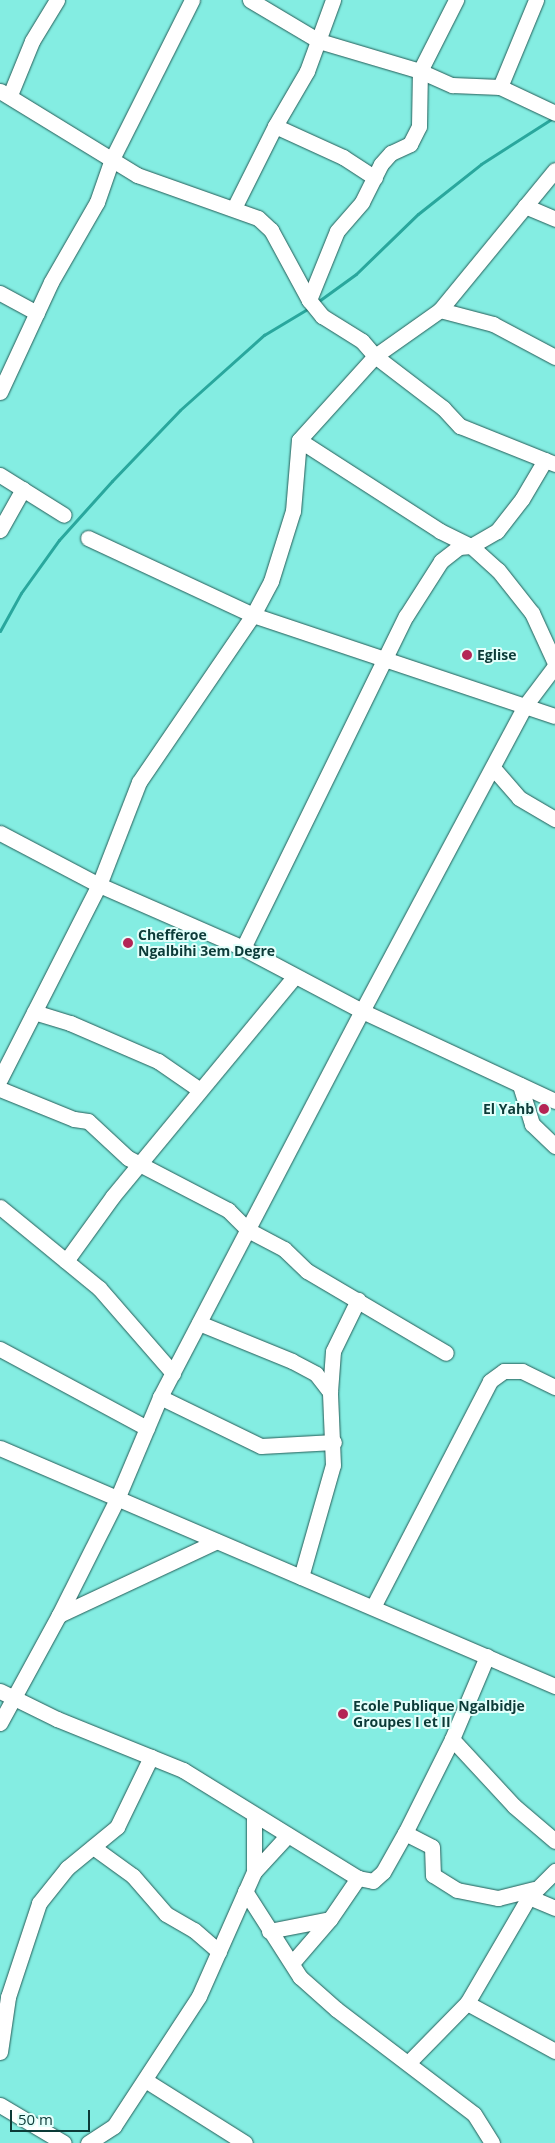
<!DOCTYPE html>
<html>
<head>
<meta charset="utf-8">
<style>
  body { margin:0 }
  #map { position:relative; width:555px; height:2143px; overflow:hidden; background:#84ede2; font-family:"Open Sans",sans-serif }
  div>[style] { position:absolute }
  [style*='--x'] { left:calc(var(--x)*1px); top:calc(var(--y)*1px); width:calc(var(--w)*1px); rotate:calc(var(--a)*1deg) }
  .stream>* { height:3px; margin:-1.5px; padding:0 1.5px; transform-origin:1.5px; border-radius:1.5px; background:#29a79d }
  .roads { filter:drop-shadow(0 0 1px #245c57) drop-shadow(0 0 1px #245c57) }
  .minor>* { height:15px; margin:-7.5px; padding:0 7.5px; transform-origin:7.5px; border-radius:7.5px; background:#fff }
  .dots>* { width:14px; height:14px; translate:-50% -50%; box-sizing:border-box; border:2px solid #e3fffb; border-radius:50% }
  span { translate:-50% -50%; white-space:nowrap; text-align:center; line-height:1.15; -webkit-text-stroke:4px #e3fffb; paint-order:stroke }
  .poi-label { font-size:14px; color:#0c3b38; font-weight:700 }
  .left { translate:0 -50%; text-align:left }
  .right { translate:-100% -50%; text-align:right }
  .scale { position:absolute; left:10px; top:2110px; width:80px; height:22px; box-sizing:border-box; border:2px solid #0c3b38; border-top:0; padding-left:6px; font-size:15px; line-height:18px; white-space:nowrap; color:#0c3b38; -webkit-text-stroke:4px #e3fffb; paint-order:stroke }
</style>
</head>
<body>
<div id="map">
  <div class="stream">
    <div style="--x:316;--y:303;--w:49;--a:-35.9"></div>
    <div style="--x:356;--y:274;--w:86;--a:-44.1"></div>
    <div style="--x:418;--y:214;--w:80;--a:-38.4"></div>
    <div style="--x:481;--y:164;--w:85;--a:-32.6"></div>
    <div style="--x:0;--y:631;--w:43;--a:-61.1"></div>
    <div style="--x:21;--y:593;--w:65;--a:-54.4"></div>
    <div style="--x:59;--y:540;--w:79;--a:-48.1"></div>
    <div style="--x:112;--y:481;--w:98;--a:-46.2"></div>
    <div style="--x:180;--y:410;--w:113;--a:-41.8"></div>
    <div style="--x:264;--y:335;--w:52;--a:-31"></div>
  </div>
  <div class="roads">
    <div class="minor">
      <div style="--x:250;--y:0;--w:80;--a:30.7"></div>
      <div style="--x:319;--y:41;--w:105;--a:16.5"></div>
      <div style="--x:420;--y:71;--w:35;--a:24"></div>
      <div style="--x:452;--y:85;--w:48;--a:2.4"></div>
      <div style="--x:500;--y:87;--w:61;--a:25.3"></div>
      <div style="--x:500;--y:87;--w:94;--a:-67.5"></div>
      <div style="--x:0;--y:91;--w:161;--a:31.5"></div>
      <div style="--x:137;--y:175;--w:128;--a:19.6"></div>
      <div style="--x:258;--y:218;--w:18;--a:43"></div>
      <div style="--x:271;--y:230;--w:80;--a:61.5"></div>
      <div style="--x:309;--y:300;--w:21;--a:51"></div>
      <div style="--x:322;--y:316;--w:47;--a:32"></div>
      <div style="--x:362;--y:341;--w:20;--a:49"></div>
      <div style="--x:375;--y:356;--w:86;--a:37.4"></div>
      <div style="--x:443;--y:408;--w:25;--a:47"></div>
      <div style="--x:460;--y:426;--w:102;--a:21.8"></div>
      <div style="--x:10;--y:95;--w:58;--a:-67.8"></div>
      <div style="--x:32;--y:41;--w:48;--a:-58.6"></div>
      <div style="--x:275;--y:126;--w:75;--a:24.5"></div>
      <div style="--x:343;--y:157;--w:38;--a:33"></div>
      <div style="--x:525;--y:206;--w:33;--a:23"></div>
      <div style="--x:234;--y:208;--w:92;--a:-63.4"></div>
      <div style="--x:275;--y:126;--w:64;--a:-59.8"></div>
      <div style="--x:307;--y:71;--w:76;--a:-69.9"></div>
      <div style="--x:0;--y:293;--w:42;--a:28.4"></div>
      <div style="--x:309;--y:300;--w:74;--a:-67.9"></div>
      <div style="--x:337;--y:231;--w:38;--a:-49"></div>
      <div style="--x:362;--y:202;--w:42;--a:-63.4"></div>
      <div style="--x:381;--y:164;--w:15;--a:-48"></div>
      <div style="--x:391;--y:153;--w:21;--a:-25"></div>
      <div style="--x:410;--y:144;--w:20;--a:-63"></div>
      <div style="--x:419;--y:126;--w:55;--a:-89"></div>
      <div style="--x:420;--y:71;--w:80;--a:-63.1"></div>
      <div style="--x:440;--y:310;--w:55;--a:14.8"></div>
      <div style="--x:493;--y:324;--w:70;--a:28"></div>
      <div style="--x:0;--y:392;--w:121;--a:-65.1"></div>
      <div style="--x:51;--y:282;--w:92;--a:-60.1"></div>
      <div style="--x:97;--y:202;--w:46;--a:-70.8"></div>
      <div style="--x:112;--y:159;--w:178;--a:-63.3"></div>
      <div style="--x:299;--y:440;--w:168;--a:32.8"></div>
      <div style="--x:440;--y:531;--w:34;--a:26"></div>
      <div style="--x:545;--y:460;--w:45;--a:120.5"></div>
      <div style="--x:522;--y:499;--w:41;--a:128"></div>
      <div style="--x:497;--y:531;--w:30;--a:150"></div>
      <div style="--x:471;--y:546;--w:36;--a:42"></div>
      <div style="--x:498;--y:570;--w:55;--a:51.7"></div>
      <div style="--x:532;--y:613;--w:55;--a:65.3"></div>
      <div style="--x:0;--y:475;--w:75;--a:32"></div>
      <div style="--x:0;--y:530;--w:47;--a:-60.7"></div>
      <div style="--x:88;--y:538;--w:182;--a:25"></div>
      <div style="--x:253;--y:615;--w:318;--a:18.5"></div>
      <div style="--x:494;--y:769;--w:38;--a:49"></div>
      <div style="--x:519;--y:798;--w:42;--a:30.3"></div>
      <div style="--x:0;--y:833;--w:112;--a:27.7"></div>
      <div style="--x:99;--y:885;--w:157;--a:23.6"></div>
      <div style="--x:243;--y:948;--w:135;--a:27.9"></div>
      <div style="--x:362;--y:1011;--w:213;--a:25"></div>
      <div style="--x:243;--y:948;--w:370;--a:-63.9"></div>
      <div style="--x:406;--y:616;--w:65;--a:-57.5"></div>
      <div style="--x:441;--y:561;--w:23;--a:-38"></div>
      <div style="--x:459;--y:547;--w:12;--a:-5"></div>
      <div style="--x:34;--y:1012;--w:38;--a:17"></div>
      <div style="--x:70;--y:1023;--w:96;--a:23.4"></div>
      <div style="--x:158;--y:1061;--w:51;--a:34.6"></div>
      <div style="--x:0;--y:1079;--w:218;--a:-63"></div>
      <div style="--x:99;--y:885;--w:110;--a:-68.8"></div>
      <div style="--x:139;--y:782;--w:202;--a:-55.7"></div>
      <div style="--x:253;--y:615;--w:38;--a:-62"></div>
      <div style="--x:271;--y:581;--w:73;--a:-72.6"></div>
      <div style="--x:293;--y:511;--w:71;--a:-85.2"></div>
      <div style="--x:299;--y:440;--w:113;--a:-47.9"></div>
      <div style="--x:375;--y:356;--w:80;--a:-35.3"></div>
      <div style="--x:440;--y:310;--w:181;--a:-50.6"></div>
      <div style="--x:520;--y:1085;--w:41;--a:72.9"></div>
      <div style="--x:532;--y:1124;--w:32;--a:44"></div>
      <div style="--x:0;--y:1089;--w:80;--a:22.1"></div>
      <div style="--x:74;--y:1119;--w:14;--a:8"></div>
      <div style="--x:88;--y:1121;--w:54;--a:42.8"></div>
      <div style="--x:128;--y:1158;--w:113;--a:27.5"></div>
      <div style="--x:228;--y:1210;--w:28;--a:45"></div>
      <div style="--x:248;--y:1230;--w:41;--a:27.8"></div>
      <div style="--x:284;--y:1249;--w:32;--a:44"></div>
      <div style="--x:307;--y:1271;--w:161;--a:30.5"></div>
      <div style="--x:0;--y:1207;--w:128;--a:39.3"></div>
      <div style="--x:99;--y:1288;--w:113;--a:49"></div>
      <div style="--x:66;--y:1261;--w:80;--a:-54.1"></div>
      <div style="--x:113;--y:1196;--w:284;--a:-50.4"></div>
      <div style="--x:199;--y:1323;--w:100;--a:22.2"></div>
      <div style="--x:292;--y:1361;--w:27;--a:28"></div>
      <div style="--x:316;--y:1374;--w:23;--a:52"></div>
      <div style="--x:0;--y:1349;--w:167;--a:28.3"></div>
      <div style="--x:160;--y:1397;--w:112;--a:25.9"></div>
      <div style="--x:261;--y:1446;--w:73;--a:-3.1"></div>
      <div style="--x:0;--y:1448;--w:604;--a:23.21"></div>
      <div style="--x:301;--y:1577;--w:116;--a:-74.1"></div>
      <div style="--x:333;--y:1465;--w:73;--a:-92.4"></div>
      <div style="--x:330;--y:1392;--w:41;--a:-85.8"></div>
      <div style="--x:333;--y:1351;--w:57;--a:-63.9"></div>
      <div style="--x:373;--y:1607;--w:254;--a:-62.6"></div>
      <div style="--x:490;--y:1381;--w:17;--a:-36"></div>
      <div style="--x:504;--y:1371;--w:18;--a:0"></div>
      <div style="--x:522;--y:1371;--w:37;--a:26"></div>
      <div style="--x:59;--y:1615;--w:174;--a:-25.1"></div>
      <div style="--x:0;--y:1691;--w:64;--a:26.2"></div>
      <div style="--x:57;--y:1719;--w:136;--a:22"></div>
      <div style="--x:183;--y:1770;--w:206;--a:31.7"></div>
      <div style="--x:358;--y:1878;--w:15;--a:11"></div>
      <div style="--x:373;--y:1881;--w:13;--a:-42"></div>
      <div style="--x:383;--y:1872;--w:45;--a:-60.6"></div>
      <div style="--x:405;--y:1833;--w:105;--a:-63.4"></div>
      <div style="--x:452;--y:1739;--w:90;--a:-67.1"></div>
      <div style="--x:0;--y:1723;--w:123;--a:-61.4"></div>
      <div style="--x:59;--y:1615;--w:130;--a:-63.4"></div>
      <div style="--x:117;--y:1499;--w:111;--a:-67.1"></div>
      <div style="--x:160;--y:1397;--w:436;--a:-62.4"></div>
      <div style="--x:362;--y:1011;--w:344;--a:-61.9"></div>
      <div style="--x:524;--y:707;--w:51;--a:-52.9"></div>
      <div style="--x:452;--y:1739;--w:91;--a:47.2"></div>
      <div style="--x:514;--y:1806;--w:54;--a:40.5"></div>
      <div style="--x:254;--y:1815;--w:57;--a:90"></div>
      <div style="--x:405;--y:1833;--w:30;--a:27"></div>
      <div style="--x:432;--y:1847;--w:28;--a:88"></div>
      <div style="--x:433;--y:1875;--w:28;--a:32"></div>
      <div style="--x:457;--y:1890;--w:42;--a:11"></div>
      <div style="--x:498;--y:1898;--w:37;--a:-14"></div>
      <div style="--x:93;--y:1847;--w:49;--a:35.9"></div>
      <div style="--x:133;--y:1876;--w:50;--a:49"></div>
      <div style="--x:166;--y:1914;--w:32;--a:30"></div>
      <div style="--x:194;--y:1930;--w:33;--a:41"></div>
      <div style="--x:245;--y:1891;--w:102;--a:57.4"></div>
      <div style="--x:300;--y:1977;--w:48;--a:41.6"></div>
      <div style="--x:336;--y:2009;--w:173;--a:37.3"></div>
      <div style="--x:474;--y:2114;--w:34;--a:58"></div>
      <div style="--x:529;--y:1897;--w:28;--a:23"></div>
      <div style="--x:269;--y:1931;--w:62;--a:-11.1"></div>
      <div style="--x:292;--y:1963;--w:58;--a:-49.2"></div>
      <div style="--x:330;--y:1919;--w:50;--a:-55.7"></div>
      <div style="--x:467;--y:2003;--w:100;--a:28.6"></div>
      <div style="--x:0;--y:2052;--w:56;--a:-81.7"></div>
      <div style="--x:8;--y:1997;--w:99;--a:-71.7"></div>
      <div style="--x:39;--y:1903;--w:45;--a:-51.3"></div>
      <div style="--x:67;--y:1868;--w:65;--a:-39.4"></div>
      <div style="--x:117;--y:1827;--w:78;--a:-64.1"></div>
      <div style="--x:408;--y:2063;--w:84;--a:-45.5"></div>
      <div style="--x:467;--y:2003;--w:123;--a:-59.7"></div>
      <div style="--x:529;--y:1897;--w:37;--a:-45"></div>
      <div style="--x:145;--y:2080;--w:118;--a:32.2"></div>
      <div style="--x:0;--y:2105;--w:74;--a:30.7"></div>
      <div style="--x:88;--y:2143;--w:31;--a:-33"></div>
      <div style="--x:114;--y:2126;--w:155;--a:-56.8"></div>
      <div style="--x:199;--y:1996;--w:136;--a:-66.1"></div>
      <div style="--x:254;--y:1872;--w:50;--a:-47.4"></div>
    </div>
  </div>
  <div class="dots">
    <div style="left:467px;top:655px;background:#b42555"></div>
    <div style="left:128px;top:943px;background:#b42555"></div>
    <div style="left:544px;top:1109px;background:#b42555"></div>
    <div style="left:343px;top:1714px;background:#b42555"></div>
  </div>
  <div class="poi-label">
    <span class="left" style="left:477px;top:655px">Eglise</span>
    <span class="left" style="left:138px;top:943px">Chefferoe<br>Ngalbihi 3em Degre</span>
    <span class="right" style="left:534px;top:1109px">El Yahb</span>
    <span class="left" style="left:353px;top:1714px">Ecole Publique Ngalbidje<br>Groupes I et II</span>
  </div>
  <div class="scale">50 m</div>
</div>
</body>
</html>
